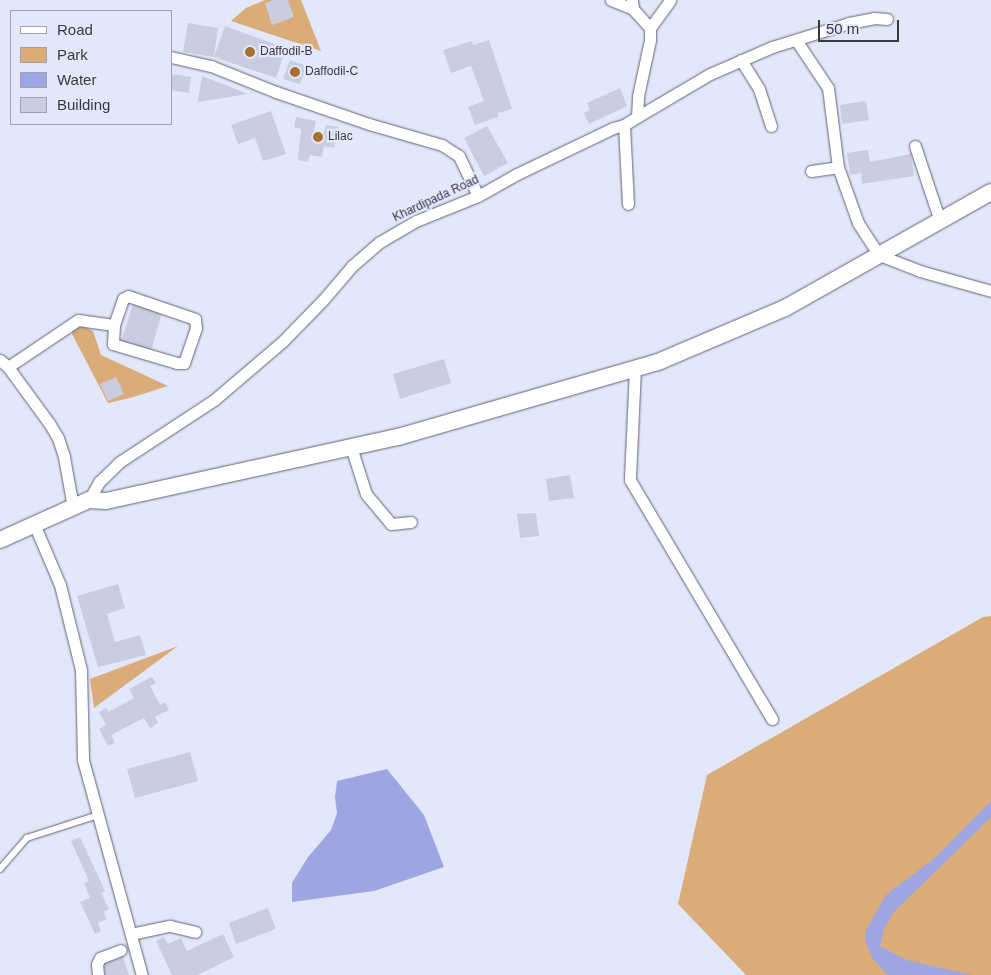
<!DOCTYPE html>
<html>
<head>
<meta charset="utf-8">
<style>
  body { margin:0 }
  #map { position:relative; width:991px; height:975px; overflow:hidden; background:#e3e7fa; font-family:Helvetica,sans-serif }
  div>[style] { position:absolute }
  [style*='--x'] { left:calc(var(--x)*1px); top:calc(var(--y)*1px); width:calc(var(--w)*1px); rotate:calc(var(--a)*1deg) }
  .green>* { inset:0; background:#d9ac79 }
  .water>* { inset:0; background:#9da5e3 }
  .building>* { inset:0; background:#cacddf }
  .roads { filter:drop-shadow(0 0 1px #616373) drop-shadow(0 0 1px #616373) }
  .lane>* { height:5.5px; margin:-2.75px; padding:0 2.75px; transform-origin:2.75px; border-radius:2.75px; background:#fff }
  .street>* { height:11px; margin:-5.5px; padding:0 5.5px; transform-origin:5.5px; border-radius:5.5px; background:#fff }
  .secondary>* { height:16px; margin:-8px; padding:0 8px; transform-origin:8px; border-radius:8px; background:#fff }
  .dots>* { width:14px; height:14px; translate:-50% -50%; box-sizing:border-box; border:2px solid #e3e7fa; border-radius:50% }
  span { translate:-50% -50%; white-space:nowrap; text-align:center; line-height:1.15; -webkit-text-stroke:4.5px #e3e7fa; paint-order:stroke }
  .poi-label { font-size:12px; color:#383940 }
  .left { translate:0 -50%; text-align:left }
  .street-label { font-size:12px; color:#383940 }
  .legend { position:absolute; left:10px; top:10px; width:162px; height:115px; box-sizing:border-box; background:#e3e7fa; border:1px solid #9fa1b0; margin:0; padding:6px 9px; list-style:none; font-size:15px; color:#383940 }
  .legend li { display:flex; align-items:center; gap:10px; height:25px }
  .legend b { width:25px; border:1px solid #9fa1b0 }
  .scale { position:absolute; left:818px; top:20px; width:81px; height:22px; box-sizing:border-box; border:2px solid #383940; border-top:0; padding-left:6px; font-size:15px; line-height:18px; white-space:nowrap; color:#383940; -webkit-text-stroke:4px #e3e7fa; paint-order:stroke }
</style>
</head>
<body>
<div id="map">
  <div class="green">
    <div style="clip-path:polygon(265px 0,301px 0,321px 51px,231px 21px,246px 8px)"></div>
    <div style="clip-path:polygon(74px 322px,93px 331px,101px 355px,168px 386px,130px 398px,108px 403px,72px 334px)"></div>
    <div style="clip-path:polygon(991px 616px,991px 975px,746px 975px,678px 904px,707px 775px,983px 617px)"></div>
    <div style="clip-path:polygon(178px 646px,94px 708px,90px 679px)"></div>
  </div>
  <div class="water">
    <div style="clip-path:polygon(387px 769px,424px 815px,444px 867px,374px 891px,292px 902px,292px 883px,308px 857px,331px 830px,337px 813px,335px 797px,337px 781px)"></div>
    <div style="clip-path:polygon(991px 801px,991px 817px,893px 913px,884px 929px,880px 946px,906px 960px,972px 975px,888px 975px,873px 959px,865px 940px,866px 930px,886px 895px,935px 858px)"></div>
  </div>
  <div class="building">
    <div style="clip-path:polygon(273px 0,288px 0,294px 17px,272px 25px,265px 3px)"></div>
    <div style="clip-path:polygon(188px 23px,218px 28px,214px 57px,225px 26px,286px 48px,276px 78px,214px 57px,183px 52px)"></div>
    <div style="clip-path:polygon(489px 40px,512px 109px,498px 113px,498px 117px,475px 125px,468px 107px,484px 101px,471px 66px,451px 73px,443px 50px,472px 41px,473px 45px)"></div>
    <div style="clip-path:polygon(290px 60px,307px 66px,300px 84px,283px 79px)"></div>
    <div style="clip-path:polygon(171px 74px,191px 77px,189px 93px,171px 90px)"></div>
    <div style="clip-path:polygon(202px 76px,248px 94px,198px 102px)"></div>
    <div style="clip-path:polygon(620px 88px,627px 106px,589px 124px,584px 113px,590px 110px,587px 103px)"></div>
    <div style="clip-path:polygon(866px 101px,869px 120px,842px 124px,840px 105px)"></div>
    <div style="clip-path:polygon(271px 111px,286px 154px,263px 161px,255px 138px,238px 144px,231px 125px)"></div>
    <div style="clip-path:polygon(296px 117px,316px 121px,314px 131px,324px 133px,326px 125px,338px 127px,334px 148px,324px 146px,322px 157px,310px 155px,308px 162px,298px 160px,301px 129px,294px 127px)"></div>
    <div style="clip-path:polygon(487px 126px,508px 163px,484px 176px,464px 138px)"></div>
    <div style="clip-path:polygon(868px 150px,870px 162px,911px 154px,914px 176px,862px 184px,861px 173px,850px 175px,847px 153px)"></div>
    <div style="clip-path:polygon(134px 301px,163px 309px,151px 351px,121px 342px)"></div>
    <div style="clip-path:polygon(444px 359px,451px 383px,400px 399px,393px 374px)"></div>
    <div style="clip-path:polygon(116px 377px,124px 394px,108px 401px,100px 384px)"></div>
    <div style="clip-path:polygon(570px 475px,574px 498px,549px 501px,546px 479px)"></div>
    <div style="clip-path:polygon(536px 513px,539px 536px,520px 538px,517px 514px)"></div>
    <div style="clip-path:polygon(118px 584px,125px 608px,107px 614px,115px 642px,140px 635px,146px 655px,98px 667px,77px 596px)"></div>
    <div style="clip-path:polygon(152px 677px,156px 683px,150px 686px,160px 705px,165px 702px,169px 710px,155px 717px,158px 723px,150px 728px,144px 718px,111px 735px,115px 743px,108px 746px,99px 729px,106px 725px,99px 712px,106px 708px,108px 712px,134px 698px,129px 689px)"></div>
    <div style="clip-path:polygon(190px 752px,198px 781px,135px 798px,127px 769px)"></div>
    <div style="clip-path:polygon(80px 837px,105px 891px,101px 893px,109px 909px,103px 912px,107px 919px,98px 923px,101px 931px,95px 934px,80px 902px,90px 898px,84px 884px,89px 881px,71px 841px)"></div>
    <div style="clip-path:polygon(268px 908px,276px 929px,236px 944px,229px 923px)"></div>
    <div style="clip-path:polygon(223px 934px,234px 957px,198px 975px,172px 975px,156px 941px,164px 937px,168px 944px,181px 938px,187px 951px)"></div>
    <div style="clip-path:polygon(122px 954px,129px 975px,103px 975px,100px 963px)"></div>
  </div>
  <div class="roads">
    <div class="lane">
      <div style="--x:0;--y:869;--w:41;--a:-48.9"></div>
      <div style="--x:27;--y:838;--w:75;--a:-17.9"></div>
    </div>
    <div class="street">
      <div style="--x:611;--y:0;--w:24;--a:22"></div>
      <div style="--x:632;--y:0;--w:9;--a:84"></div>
      <div style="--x:633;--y:9;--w:25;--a:48"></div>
      <div style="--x:796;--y:40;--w:58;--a:56.3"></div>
      <div style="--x:828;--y:88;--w:80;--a:82.8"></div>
      <div style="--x:171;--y:57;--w:41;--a:12.7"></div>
      <div style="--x:211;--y:66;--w:70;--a:21.8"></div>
      <div style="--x:276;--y:92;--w:98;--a:19"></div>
      <div style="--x:369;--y:124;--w:76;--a:16"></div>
      <div style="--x:442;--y:145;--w:20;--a:33"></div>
      <div style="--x:459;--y:156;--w:44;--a:64.6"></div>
      <div style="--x:741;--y:60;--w:34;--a:58"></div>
      <div style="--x:759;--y:89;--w:39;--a:72"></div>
      <div style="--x:637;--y:117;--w:85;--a:-30.5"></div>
      <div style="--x:710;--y:74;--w:68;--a:-23.5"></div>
      <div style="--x:772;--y:47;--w:81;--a:-17.3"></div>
      <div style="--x:849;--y:23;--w:25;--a:-11"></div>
      <div style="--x:874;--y:18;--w:13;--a:4"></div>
      <div style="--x:624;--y:125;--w:79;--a:87.1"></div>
      <div style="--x:915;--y:146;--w:79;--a:71.6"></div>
      <div style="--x:811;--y:171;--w:27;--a:-8"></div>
      <div style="--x:838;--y:167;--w:59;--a:70.3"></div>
      <div style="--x:858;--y:223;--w:38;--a:57"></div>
      <div style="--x:879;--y:255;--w:44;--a:21.3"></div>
      <div style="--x:920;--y:271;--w:74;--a:15.7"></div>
      <div style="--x:128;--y:296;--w:71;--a:18.9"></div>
      <div style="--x:195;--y:319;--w:9;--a:84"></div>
      <div style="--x:196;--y:328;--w:37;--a:109"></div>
      <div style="--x:184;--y:363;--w:7;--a:180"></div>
      <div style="--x:177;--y:363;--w:67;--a:-163.5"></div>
      <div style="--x:113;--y:344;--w:19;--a:-87"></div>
      <div style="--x:114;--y:325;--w:28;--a:-71"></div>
      <div style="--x:123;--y:299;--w:6;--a:-31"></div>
      <div style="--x:0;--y:360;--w:11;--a:41"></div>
      <div style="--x:8;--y:367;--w:69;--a:53.8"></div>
      <div style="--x:49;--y:423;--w:17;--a:59"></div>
      <div style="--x:58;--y:438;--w:20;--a:72"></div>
      <div style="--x:64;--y:457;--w:51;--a:79.8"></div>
      <div style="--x:8;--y:367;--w:84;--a:-33.9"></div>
      <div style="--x:78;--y:320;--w:36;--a:8"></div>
      <div style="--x:635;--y:368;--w:112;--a:92.6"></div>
      <div style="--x:630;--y:480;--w:278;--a:59.3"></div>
      <div style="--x:772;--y:719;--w:21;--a:-121"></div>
      <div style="--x:351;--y:447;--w:49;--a:72.3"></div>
      <div style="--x:366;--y:494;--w:39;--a:50"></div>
      <div style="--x:391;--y:524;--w:20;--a:-6"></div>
      <div style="--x:89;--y:500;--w:21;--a:-61"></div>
      <div style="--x:99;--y:482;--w:30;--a:-44"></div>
      <div style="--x:121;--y:461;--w:111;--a:-33.3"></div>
      <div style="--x:214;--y:400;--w:91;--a:-40.5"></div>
      <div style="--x:283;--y:341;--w:57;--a:-45.7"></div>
      <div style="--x:323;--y:300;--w:45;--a:-49.5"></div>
      <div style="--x:352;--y:266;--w:37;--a:-41"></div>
      <div style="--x:380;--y:242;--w:42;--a:-30.3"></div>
      <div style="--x:416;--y:221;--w:67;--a:-22"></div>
      <div style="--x:478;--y:196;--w:45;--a:-29.4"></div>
      <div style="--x:517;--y:174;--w:106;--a:-25.6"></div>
      <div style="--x:613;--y:128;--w:11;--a:-15"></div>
      <div style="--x:624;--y:125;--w:15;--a:-32"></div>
      <div style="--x:637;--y:117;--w:21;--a:-87"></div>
      <div style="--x:638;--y:96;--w:57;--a:-77.9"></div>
      <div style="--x:650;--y:40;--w:12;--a:-90"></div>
      <div style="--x:650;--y:28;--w:34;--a:-54"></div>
      <div style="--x:34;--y:524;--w:66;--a:66.9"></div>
      <div style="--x:60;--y:585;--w:88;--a:76.1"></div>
      <div style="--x:81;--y:670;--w:90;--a:88.7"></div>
      <div style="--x:83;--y:760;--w:223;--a:74.7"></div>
      <div style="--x:131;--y:934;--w:40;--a:-12"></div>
      <div style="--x:170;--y:926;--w:26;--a:13"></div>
      <div style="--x:98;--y:975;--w:11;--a:-95"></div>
      <div style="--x:97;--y:964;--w:7;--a:-63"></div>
      <div style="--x:100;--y:958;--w:22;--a:-21"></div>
    </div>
    <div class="secondary">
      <div style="--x:0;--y:540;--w:98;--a:-24.2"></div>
      <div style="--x:89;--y:500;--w:17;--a:3"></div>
      <div style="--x:106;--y:501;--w:299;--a:-12.4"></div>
      <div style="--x:398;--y:437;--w:271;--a:-16.1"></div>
      <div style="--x:658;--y:362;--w:138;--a:-23"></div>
      <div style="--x:785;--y:308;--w:236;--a:-29.4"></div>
    </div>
  </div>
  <div class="dots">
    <div style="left:250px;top:52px;background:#a7712c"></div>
    <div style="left:295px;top:72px;background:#a7712c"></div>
    <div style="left:318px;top:137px;background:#a7712c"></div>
  </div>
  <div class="poi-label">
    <span class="left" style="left:260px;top:52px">Daffodil-B</span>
    <span class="left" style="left:305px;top:72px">Daffodil-C</span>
    <span class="left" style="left:328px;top:137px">Lilac</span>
  </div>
  <div class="street-label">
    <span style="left:436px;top:199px;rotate:-25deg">Khardipada Road</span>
  </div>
  <ul class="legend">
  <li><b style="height:6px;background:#fff"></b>Road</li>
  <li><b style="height:14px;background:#d9ac79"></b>Park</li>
  <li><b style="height:14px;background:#9da5e3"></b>Water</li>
  <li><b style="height:14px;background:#cacddf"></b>Building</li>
  </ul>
  <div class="scale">50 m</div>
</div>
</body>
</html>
